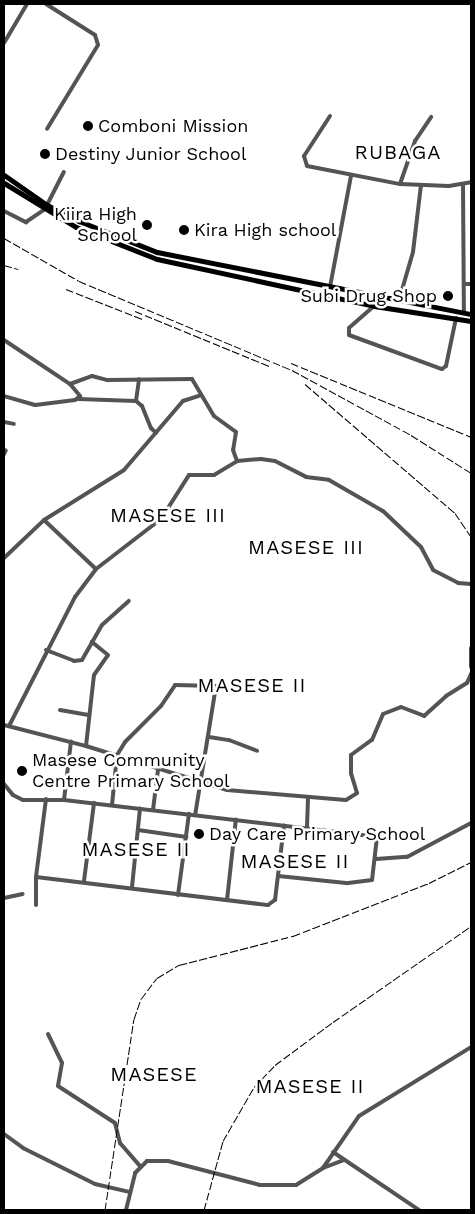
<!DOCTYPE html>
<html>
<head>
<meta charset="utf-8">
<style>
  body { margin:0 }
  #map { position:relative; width:475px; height:1214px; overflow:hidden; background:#fff; font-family:"Work Sans",sans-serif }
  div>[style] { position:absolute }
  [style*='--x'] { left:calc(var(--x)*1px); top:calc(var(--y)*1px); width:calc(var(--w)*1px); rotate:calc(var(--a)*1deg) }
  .minor>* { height:4px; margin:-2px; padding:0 2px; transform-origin:2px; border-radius:2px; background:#545454 }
  .highway>* { height:5px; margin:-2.5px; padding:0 2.5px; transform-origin:2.5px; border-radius:2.5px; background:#000 }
  .rail>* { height:1px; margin-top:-0.5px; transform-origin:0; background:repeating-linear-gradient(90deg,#000 0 8px,transparent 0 10.5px) }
  .dots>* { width:14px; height:14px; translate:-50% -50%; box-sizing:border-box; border:2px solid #fff; border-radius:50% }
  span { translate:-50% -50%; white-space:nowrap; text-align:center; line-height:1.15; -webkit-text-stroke:5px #fff; paint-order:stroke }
  .poi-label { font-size:18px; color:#000 }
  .left { translate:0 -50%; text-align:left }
  .right { translate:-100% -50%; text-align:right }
  .quarter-label { font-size:20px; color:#000; letter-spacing:1px }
  .frame { position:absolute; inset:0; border:5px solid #000; pointer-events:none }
</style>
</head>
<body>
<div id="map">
  <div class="minor">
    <div style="--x:46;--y:4;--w:58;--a:32.3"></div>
    <div style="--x:95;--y:35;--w:10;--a:73"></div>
    <div style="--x:98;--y:45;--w:98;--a:121.3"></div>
    <div style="--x:4;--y:43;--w:45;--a:-59.5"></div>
    <div style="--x:330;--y:116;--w:48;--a:123"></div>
    <div style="--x:304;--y:156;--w:10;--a:73"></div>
    <div style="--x:307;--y:166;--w:95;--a:11"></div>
    <div style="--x:400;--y:184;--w:49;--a:2.3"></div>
    <div style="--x:449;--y:186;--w:22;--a:-10"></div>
    <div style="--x:400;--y:184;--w:46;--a:-70.8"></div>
    <div style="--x:415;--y:141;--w:29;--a:-56"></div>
    <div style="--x:463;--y:184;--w:129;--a:89.6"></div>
    <div style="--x:47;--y:205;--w:37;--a:-63"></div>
    <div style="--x:4;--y:211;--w:25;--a:27"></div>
    <div style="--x:26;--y:222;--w:22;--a:-34"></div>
    <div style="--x:464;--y:284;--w:7;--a:0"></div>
    <div style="--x:330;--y:287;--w:113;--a:-79.3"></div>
    <div style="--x:399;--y:300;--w:50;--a:-73.7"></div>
    <div style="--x:413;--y:252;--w:67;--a:-83.2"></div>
    <div style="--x:374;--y:306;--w:33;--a:139"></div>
    <div style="--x:349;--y:328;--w:7;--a:90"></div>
    <div style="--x:349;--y:335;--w:99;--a:20.1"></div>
    <div style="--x:442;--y:369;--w:5;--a:-37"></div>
    <div style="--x:446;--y:366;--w:49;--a:-78.2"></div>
    <div style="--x:4;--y:340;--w:79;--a:33.7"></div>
    <div style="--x:70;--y:384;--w:16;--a:50"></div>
    <div style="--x:80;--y:396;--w:6;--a:141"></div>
    <div style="--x:75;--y:400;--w:40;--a:172.9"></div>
    <div style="--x:35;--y:405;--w:32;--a:-164"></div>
    <div style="--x:70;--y:384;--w:23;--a:-20"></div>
    <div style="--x:92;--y:376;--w:16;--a:15"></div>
    <div style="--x:107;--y:380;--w:85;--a:-0.7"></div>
    <div style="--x:192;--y:379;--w:43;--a:59.3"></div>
    <div style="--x:214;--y:416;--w:27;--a:36"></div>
    <div style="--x:236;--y:432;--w:18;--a:99"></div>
    <div style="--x:233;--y:450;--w:12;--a:70"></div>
    <div style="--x:78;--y:399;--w:58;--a:2"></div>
    <div style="--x:136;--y:401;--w:8;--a:40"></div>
    <div style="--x:142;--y:406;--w:24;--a:68"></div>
    <div style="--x:151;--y:428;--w:7;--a:45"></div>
    <div style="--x:136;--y:401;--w:22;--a:-82"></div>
    <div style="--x:4;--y:422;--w:10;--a:11"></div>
    <div style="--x:4;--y:454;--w:4;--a:-63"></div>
    <div style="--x:44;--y:520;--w:71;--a:43.3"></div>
    <div style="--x:4;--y:558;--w:55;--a:-43.5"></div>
    <div style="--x:44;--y:520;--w:94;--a:-32"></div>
    <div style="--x:124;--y:470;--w:91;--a:-49.5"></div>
    <div style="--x:183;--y:401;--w:19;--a:-18"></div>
    <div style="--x:471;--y:648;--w:19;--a:90"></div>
    <div style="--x:46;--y:650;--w:30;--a:21"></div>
    <div style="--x:74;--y:661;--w:8;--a:-7"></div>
    <div style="--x:82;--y:660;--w:40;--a:-60.3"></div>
    <div style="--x:102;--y:625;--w:36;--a:-42"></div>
    <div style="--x:60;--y:710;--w:29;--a:10"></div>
    <div style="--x:4;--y:725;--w:85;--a:14.4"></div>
    <div style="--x:86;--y:746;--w:148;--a:17.3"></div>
    <div style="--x:227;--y:790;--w:119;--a:4.8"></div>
    <div style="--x:346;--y:800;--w:13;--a:-32"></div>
    <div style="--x:357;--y:793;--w:21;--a:-107"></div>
    <div style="--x:351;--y:773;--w:18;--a:-90"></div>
    <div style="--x:351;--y:755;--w:26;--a:-36"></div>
    <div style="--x:372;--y:740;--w:28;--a:-67"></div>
    <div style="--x:383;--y:714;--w:19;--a:-21"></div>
    <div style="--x:401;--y:707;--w:25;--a:21"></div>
    <div style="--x:424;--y:716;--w:30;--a:-42"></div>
    <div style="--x:446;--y:696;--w:25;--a:-32"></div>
    <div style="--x:467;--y:683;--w:10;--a:-66"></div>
    <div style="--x:9;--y:726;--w:145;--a:-62.9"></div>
    <div style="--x:75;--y:597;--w:35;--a:-53"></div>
    <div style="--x:96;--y:569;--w:82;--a:-37.6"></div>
    <div style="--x:161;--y:519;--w:52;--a:-57.5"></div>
    <div style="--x:189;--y:475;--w:25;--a:0"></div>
    <div style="--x:214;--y:475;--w:27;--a:-31"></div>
    <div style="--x:237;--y:461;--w:24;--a:-5"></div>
    <div style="--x:261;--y:459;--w:14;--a:8"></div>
    <div style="--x:275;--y:461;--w:35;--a:27"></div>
    <div style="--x:306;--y:477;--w:23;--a:7"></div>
    <div style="--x:329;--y:480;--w:62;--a:29.9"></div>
    <div style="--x:383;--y:511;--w:52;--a:43.5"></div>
    <div style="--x:421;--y:547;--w:26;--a:62"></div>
    <div style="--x:433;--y:570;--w:28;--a:27"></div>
    <div style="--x:458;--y:583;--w:13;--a:4"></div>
    <div style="--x:209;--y:737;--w:20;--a:9"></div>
    <div style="--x:229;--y:740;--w:30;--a:21"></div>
    <div style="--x:86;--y:746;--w:71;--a:-83.6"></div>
    <div style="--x:94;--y:675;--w:24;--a:-55"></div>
    <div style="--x:108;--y:655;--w:21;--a:-141"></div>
    <div style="--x:4;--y:784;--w:14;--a:51"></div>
    <div style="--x:13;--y:795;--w:11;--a:27"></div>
    <div style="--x:23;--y:800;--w:41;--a:0"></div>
    <div style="--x:64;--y:800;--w:315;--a:6.7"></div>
    <div style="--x:377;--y:837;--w:43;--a:96.6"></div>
    <div style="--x:372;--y:880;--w:26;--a:173"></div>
    <div style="--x:346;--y:883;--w:68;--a:-174.1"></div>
    <div style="--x:46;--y:799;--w:79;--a:97.3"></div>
    <div style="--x:36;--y:877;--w:234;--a:6.9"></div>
    <div style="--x:268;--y:905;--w:9;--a:-36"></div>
    <div style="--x:275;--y:900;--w:75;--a:-83.1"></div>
    <div style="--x:64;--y:800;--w:59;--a:-83.2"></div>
    <div style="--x:112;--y:805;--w:50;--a:-84.3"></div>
    <div style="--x:117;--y:755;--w:15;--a:-58"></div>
    <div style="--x:125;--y:742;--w:51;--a:-45"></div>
    <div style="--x:161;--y:706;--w:25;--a:-56"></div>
    <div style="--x:175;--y:685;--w:41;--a:1.4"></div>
    <div style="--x:216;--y:686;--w:131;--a:99.2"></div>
    <div style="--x:153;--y:810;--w:40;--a:-82.9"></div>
    <div style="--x:307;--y:827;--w:28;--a:-88"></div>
    <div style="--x:138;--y:830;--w:49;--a:8.3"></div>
    <div style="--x:376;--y:859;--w:31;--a:-4"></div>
    <div style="--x:407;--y:857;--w:72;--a:-28"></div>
    <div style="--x:84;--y:881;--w:79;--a:-82.7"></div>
    <div style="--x:132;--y:887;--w:79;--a:-84.2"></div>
    <div style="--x:178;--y:895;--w:82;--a:-82.3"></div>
    <div style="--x:4;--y:898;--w:19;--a:-12"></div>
    <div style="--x:227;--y:900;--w:81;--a:-83.7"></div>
    <div style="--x:36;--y:905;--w:28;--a:-90"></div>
    <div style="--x:48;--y:1034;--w:32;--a:64"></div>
    <div style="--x:62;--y:1063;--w:23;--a:100"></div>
    <div style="--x:58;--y:1086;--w:68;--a:33"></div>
    <div style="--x:115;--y:1123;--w:21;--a:76"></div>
    <div style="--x:120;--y:1143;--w:30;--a:49"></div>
    <div style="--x:4;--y:1134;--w:24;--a:36"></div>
    <div style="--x:23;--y:1148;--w:80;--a:26.6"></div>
    <div style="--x:95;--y:1184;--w:35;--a:13"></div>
    <div style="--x:333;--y:1152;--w:104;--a:34"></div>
    <div style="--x:323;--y:1168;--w:22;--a:-21"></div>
    <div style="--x:126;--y:1210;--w:38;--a:-76"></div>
    <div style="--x:135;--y:1173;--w:17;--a:-45"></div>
    <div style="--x:147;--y:1161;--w:21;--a:0"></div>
    <div style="--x:168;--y:1161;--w:95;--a:14.6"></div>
    <div style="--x:260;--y:1185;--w:36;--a:0"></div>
    <div style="--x:296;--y:1185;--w:32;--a:-32"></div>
    <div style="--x:323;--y:1168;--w:63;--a:-55.3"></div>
    <div style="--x:359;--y:1116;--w:132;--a:-31.6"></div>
  </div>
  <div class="highway">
    <div style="--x:4;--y:175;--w:52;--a:34.9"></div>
    <div style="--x:47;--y:205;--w:36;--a:27"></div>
    <div style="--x:79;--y:221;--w:84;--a:21.7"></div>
    <div style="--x:157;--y:252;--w:320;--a:11.2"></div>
    <div style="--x:4;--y:183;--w:84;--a:31.4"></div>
    <div style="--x:76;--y:227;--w:87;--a:21.6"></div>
    <div style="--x:157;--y:259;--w:222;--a:12.2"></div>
    <div style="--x:374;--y:306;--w:98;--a:8.8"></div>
  </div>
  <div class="rail">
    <div style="--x:4;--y:238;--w:86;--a:29.8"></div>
    <div style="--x:79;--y:281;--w:231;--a:22.7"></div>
    <div style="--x:292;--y:370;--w:136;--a:28.6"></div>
    <div style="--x:411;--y:435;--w:71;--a:32.3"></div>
    <div style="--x:4;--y:265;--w:15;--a:16"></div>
    <div style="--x:66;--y:289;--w:82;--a:21.5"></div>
    <div style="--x:135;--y:311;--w:145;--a:22.3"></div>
    <div style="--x:291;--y:363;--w:195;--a:22.3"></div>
    <div style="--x:305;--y:384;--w:198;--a:40.7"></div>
    <div style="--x:455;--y:513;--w:29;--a:56"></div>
    <div style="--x:105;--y:1210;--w:193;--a:-81.4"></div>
    <div style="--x:134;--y:1019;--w:21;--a:-71"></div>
    <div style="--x:141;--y:999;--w:26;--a:-53"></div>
    <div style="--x:157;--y:978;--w:26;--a:-31"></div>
    <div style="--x:179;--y:965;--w:118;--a:-14.3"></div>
    <div style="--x:293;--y:936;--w:146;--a:-21.3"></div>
    <div style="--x:429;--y:883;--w:47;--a:-26.6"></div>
    <div style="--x:204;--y:1210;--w:72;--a:-74.6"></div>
    <div style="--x:223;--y:1141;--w:62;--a:-60.1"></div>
    <div style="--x:254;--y:1087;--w:30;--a:-46"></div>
    <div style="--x:275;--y:1065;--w:72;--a:-36.6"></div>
    <div style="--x:333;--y:1022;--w:168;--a:-34.8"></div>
  </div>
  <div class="dots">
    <div style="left:88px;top:126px;background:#000"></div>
    <div style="left:45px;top:154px;background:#000"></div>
    <div style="left:147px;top:225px;background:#000"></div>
    <div style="left:184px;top:230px;background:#000"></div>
    <div style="left:448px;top:296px;background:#000"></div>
    <div style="left:22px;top:771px;background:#000"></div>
    <div style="left:199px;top:834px;background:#000"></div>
  </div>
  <div class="poi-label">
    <span class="left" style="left:98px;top:126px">Comboni Mission</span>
    <span class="left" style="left:55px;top:154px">Destiny Junior School</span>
    <span class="right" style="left:137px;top:225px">Kiira High<br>School</span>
    <span class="left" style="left:194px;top:230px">Kira High school</span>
    <span class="right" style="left:437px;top:296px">Subi Drug Shop</span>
    <span class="left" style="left:32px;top:771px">Masese Community<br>Centre Primary School</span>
    <span class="left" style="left:209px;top:834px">Day Care Primary School</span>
  </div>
  <div class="quarter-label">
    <span style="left:398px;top:152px">RUBAGA</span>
    <span style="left:168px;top:515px">MASESE III</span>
    <span style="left:306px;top:547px">MASESE III</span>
    <span style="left:252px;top:685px">MASESE II</span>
    <span style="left:136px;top:849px">MASESE II</span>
    <span style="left:295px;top:861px">MASESE II</span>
    <span style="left:154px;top:1074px">MASESE</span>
    <span style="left:310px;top:1086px">MASESE II</span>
  </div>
  <div class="frame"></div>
</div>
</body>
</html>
